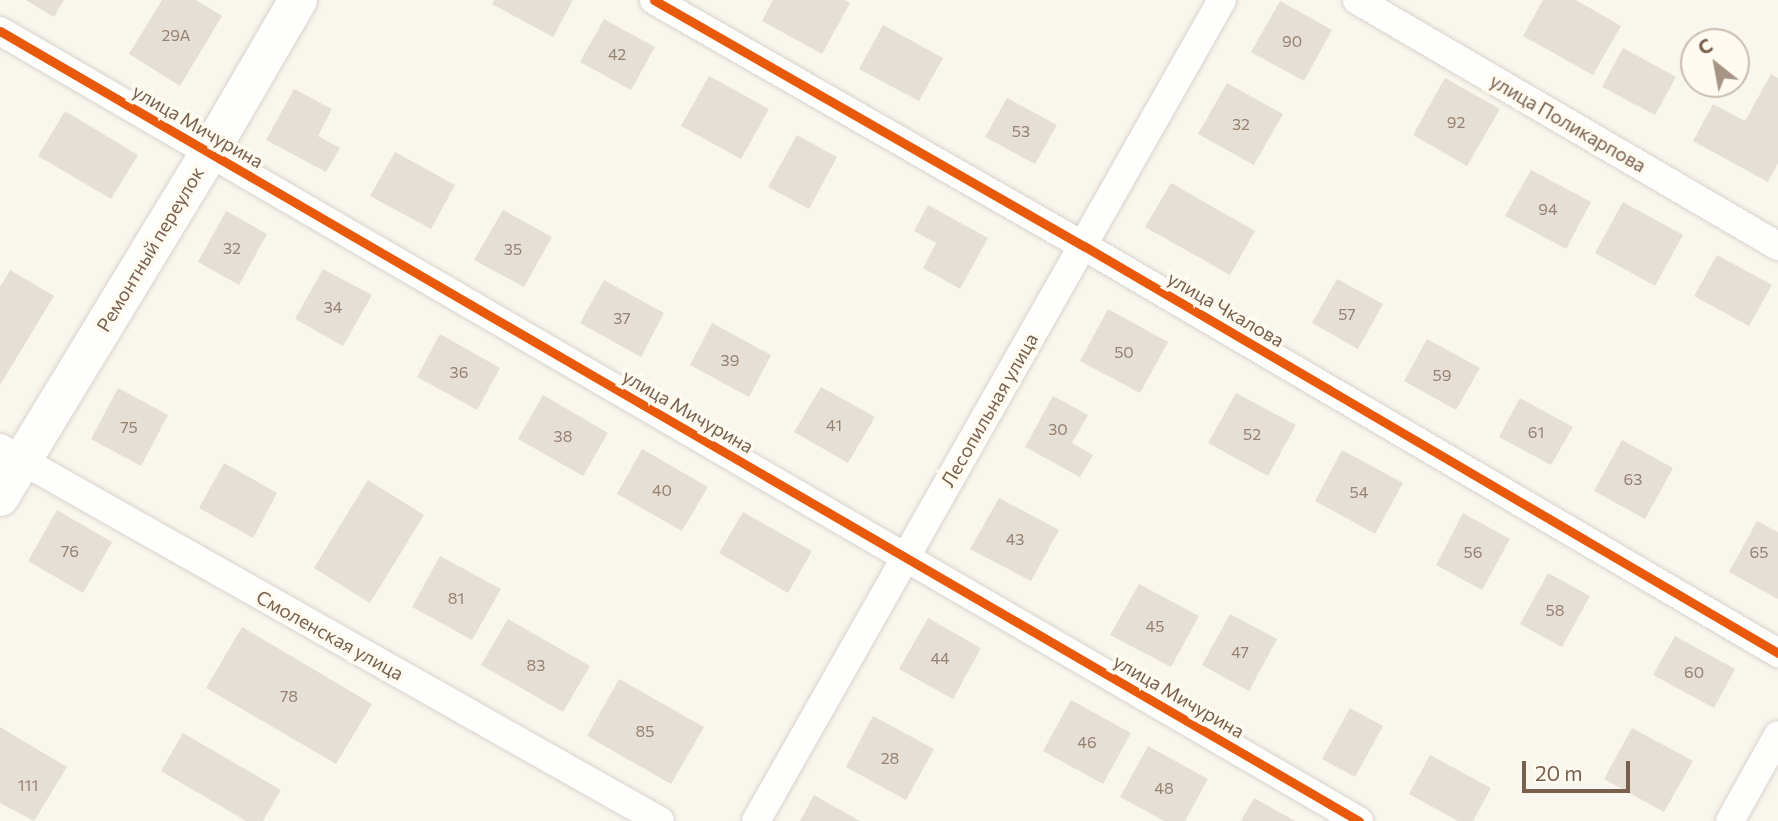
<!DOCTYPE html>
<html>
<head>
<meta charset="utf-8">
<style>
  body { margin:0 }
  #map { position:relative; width:1778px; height:821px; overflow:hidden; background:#f9f6ee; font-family:Commissioner,sans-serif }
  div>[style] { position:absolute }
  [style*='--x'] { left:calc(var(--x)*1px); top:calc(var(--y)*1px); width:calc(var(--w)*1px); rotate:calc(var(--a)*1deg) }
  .building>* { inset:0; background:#e6dfd5 }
  .roads { filter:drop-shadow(0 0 2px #d8d3cc) drop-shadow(0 0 2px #d8d3cc) }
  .street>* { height:28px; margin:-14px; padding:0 14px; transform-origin:14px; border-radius:14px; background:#fefefc }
  .secondary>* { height:38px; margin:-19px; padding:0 19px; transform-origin:19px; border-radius:19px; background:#fefefc }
  .cycleway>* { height:9px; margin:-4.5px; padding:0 4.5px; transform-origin:4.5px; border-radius:4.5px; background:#e8590c }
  span { translate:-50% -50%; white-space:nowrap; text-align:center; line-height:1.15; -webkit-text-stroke:7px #fffbf1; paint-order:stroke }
  .number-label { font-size:16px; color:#968270 }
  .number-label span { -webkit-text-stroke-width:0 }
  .street-label { font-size:19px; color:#79604c }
  .north { position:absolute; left:1680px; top:28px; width:70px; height:70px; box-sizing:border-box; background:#fffbf1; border:2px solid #c9bdaf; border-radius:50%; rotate:329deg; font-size:19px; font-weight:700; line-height:28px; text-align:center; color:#79604c }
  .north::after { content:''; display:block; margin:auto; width:24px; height:32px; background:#a69485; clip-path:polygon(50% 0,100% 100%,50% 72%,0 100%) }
  .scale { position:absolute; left:1522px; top:761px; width:108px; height:32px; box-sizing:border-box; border:4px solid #79604c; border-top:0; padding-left:9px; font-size:21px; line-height:24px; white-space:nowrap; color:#79604c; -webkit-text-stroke:5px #fffbf1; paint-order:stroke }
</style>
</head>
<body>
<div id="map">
  <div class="building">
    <div style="clip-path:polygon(26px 0,64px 0,54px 17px)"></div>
    <div style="clip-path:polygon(162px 0,196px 0,222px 16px,180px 86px,129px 54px)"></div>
    <div style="clip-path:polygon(494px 0,573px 0,553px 37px,492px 4px)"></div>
    <div style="clip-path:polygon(773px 0,844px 0,850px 3px,822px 54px,762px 21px)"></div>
    <div style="clip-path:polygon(1543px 0,1576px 0,1621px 26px,1593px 75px,1523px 36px)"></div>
    <div style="clip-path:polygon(1280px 1px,1332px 30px,1304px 81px,1251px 52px)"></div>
    <div style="clip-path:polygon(604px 19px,655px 47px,631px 90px,580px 62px)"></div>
    <div style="clip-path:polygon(883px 25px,943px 58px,919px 101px,859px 69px)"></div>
    <div style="clip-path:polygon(1623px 48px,1676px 77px,1655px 115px,1602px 87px)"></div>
    <div style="clip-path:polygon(1771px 74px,1778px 78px,1778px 163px,1768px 182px,1693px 141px,1713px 104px,1745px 121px)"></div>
    <div style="clip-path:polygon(709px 76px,769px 109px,741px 159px,681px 126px)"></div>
    <div style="clip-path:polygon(1445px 78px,1500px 109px,1467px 166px,1413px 135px)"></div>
    <div style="clip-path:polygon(1227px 83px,1283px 114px,1254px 165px,1198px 134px)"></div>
    <div style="clip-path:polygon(294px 89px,332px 109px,318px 136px,340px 148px,326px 172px,266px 140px)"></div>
    <div style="clip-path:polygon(1007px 98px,1057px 125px,1035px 164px,985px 137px)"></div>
    <div style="clip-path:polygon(65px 111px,138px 155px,111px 199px,38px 156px)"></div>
    <div style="clip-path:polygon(797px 135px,837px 157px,809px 209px,768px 187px)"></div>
    <div style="clip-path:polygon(395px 152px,455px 185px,431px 229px,370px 196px)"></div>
    <div style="clip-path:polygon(1531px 170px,1591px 202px,1566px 249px,1505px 216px)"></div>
    <div style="clip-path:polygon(1171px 183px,1255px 231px,1230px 275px,1145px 227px)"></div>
    <div style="clip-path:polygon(1623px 202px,1683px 235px,1655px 286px,1595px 253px)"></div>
    <div style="clip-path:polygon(928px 205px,988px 238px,960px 289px,923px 268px,936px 243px,914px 231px)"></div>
    <div style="clip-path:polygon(503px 210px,552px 237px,524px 287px,474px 260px)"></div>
    <div style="clip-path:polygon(226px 211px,267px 234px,239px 285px,198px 262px)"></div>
    <div style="clip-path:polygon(1717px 255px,1772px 285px,1749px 326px,1694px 296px)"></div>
    <div style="clip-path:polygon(323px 269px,372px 295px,343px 346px,295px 319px)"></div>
    <div style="clip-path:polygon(10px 270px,54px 296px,0 385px,0 287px)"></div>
    <div style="clip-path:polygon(1337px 279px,1383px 304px,1358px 349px,1312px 323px)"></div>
    <div style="clip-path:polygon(604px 280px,664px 313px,641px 357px,580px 323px)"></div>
    <div style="clip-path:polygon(1108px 309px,1168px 342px,1140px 393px,1080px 361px)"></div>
    <div style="clip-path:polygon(712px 323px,771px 355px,749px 397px,690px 365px)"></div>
    <div style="clip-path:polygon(440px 334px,500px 368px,477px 410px,417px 377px)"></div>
    <div style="clip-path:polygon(1427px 339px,1480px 368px,1456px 410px,1404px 381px)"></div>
    <div style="clip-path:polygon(821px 387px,875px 417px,848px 463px,794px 432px)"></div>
    <div style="clip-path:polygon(118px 388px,168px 415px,141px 466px,91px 439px)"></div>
    <div style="clip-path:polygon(1236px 393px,1296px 425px,1268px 476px,1208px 443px)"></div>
    <div style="clip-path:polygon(543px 395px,608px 433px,583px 476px,518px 439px)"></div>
    <div style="clip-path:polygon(1053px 396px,1088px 415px,1072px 443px,1093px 455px,1080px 477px,1025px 447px)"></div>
    <div style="clip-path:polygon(1520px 398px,1573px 427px,1551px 465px,1499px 437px)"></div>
    <div style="clip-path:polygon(1622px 440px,1673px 468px,1645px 519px,1594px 491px)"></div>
    <div style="clip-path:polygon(642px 449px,708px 487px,682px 531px,617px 494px)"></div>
    <div style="clip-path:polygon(1342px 450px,1403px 483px,1375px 534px,1315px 501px)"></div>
    <div style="clip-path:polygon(224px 463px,277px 493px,253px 538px,199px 508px)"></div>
    <div style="clip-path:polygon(368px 480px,424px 515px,370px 603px,314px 568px)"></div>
    <div style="clip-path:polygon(999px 498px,1059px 530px,1031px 581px,970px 549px)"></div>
    <div style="clip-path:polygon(57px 510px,112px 542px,83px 593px,28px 561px)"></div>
    <div style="clip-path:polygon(743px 512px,812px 551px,788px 593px,719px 553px)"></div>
    <div style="clip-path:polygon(1463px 513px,1510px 539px,1482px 590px,1436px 565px)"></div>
    <div style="clip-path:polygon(1757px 521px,1778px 532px,1778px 599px,1729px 572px)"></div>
    <div style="clip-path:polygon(440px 556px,501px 589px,472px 640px,412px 607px)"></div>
    <div style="clip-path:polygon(1548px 573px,1590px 596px,1562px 647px,1520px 624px)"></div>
    <div style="clip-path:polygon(1139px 584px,1199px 616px,1171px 667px,1110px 635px)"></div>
    <div style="clip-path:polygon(1230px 614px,1277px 639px,1249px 691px,1202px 665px)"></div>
    <div style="clip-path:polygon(928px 618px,981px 648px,953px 699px,899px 669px)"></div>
    <div style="clip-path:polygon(508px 619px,590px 666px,563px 712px,481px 665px)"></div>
    <div style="clip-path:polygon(242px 627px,372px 704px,336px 764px,206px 688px)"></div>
    <div style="clip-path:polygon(1675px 636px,1735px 669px,1714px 708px,1653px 675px)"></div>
    <div style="clip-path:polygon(619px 679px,704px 727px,671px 784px,587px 736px)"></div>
    <div style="clip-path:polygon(1071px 700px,1131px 733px,1103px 784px,1043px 751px)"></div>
    <div style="clip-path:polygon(1350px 708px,1383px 726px,1355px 777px,1322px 759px)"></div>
    <div style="clip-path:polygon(873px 716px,934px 749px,906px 800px,846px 767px)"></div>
    <div style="clip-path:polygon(0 727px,67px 767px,34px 821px,0 803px)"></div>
    <div style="clip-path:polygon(1632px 728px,1693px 761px,1664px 812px,1604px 779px)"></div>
    <div style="clip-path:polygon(183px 733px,281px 790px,263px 821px,246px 821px,161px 771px)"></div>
    <div style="clip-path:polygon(1148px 746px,1208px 779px,1185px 821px,1164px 821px,1120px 797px)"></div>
    <div style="clip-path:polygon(1430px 755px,1491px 788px,1473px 821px,1458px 821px,1409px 794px)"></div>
    <div style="clip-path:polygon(814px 795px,860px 821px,800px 821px)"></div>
    <div style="clip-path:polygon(1254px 798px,1295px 821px,1241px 821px)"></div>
  </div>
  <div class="roads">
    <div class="street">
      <div style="--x:654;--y:0;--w:495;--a:29.8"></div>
      <div style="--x:1084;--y:246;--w:805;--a:30.39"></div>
      <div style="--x:1357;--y:0;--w:488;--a:30.3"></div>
      <div style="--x:0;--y:31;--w:1572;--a:30.17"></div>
      <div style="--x:0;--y:448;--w:758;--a:29.47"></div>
      <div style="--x:756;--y:821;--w:944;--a:-60.42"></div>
      <div style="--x:1730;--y:821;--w:98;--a:-60.8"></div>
    </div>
    <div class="secondary">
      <div style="--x:0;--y:497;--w:403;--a:-58.7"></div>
      <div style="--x:209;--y:153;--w:177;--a:-59.8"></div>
    </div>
  </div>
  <div class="cycleway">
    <div style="--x:654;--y:0;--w:495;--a:29.8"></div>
    <div style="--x:1084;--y:246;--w:805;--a:30.39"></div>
    <div style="--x:0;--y:31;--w:1572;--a:30.17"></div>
  </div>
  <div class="number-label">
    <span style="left:176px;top:35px">29А</span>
    <span style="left:1292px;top:41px">90</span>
    <span style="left:617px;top:54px">42</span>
    <span style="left:1456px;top:122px">92</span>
    <span style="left:1241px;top:124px">32</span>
    <span style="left:1021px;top:131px">53</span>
    <span style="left:1548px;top:209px">94</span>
    <span style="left:232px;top:248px">32</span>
    <span style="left:513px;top:249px">35</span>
    <span style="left:333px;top:307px">34</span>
    <span style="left:1347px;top:314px">57</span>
    <span style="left:622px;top:318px">37</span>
    <span style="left:1124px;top:352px">50</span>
    <span style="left:730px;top:360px">39</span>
    <span style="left:459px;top:372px">36</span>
    <span style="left:1442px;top:375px">59</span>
    <span style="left:834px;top:425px">41</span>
    <span style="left:129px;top:427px">75</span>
    <span style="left:1058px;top:429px">30</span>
    <span style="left:1536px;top:432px">61</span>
    <span style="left:1252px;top:434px">52</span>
    <span style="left:563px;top:436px">38</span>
    <span style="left:1633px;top:479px">63</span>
    <span style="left:662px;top:490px">40</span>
    <span style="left:1359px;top:492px">54</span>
    <span style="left:1015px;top:539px">43</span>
    <span style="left:70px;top:551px">76</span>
    <span style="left:1473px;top:552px">56</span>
    <span style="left:1759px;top:552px">65</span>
    <span style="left:456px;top:598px">81</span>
    <span style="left:1555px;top:610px">58</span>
    <span style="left:1155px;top:626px">45</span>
    <span style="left:1240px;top:652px">47</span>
    <span style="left:940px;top:658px">44</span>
    <span style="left:536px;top:665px">83</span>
    <span style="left:1694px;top:672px">60</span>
    <span style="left:289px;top:696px">78</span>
    <span style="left:645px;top:731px">85</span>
    <span style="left:1087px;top:742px">46</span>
    <span style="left:890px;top:758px">28</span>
    <span style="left:28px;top:785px">111</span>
    <span style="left:1164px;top:788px">48</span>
  </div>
  <div class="street-label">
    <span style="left:1568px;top:123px;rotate:30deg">улица Поликарпова</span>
    <span style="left:198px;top:126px;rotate:30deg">улица Мичурина</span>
    <span style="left:150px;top:249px;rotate:-59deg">Ремонтный переулок</span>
    <span style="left:1226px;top:309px;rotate:30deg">улица Чкалова</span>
    <span style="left:989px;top:410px;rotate:-60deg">Лесопильная улица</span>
    <span style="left:688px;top:411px;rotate:30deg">улица Мичурина</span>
    <span style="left:330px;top:635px;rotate:29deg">Смоленская улица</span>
    <span style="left:1179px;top:696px;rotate:30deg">улица Мичурина</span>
  </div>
  <div class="north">С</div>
  <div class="scale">20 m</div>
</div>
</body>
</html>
